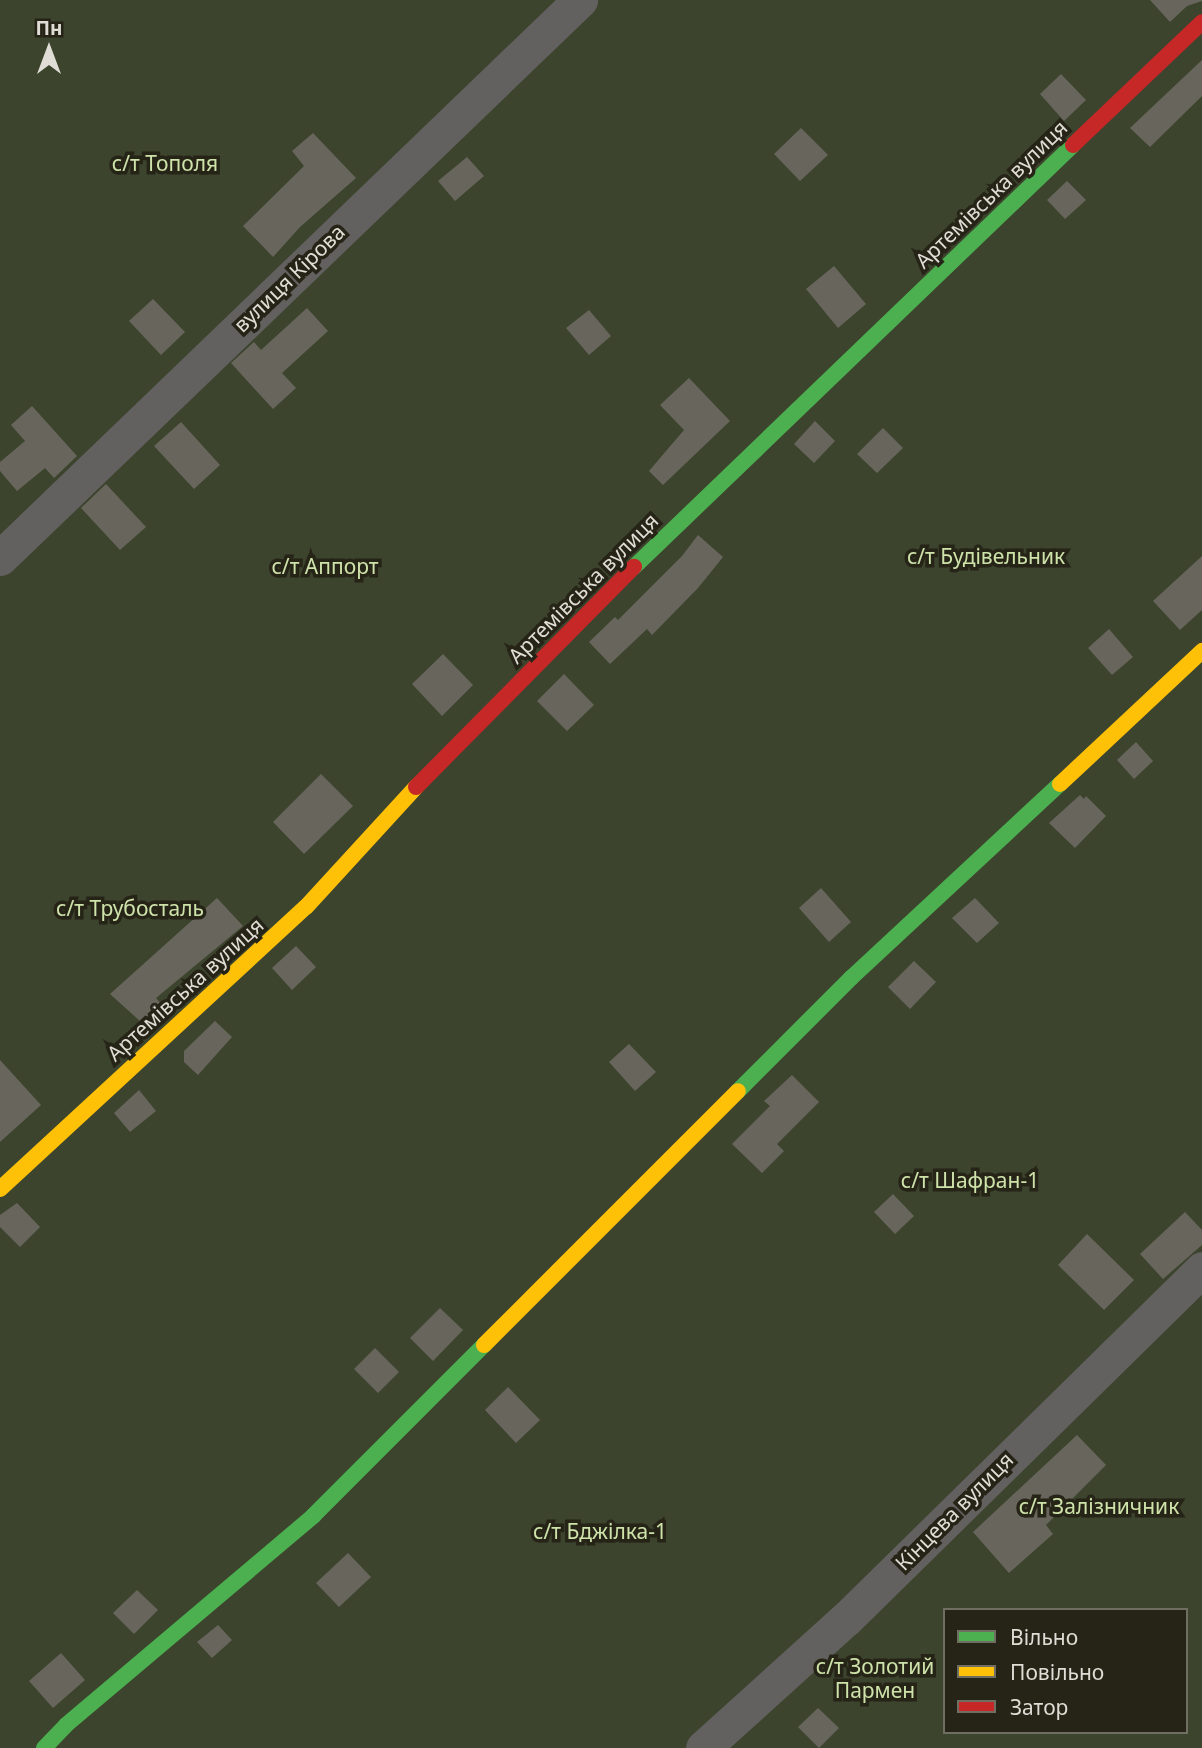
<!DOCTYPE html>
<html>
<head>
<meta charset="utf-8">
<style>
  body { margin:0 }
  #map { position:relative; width:1202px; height:1748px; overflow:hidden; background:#2c2b24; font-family:"Noto Sans",sans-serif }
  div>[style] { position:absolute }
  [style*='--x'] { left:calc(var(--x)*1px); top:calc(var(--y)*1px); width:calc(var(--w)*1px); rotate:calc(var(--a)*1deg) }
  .green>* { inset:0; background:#3c442e }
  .building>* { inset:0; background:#68665c }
  .street>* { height:35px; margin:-17.5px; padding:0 17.5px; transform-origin:17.5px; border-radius:17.5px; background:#63615f }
  .fast>* { height:16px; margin:-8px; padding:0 8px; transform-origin:8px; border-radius:8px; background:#4caf50 }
  .slow>* { height:16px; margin:-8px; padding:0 8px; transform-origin:8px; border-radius:8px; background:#ffc107 }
  .jam>* { height:16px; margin:-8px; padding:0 8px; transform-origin:8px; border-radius:8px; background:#c62828 }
  span { translate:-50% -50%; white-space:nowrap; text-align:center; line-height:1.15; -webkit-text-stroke:7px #262417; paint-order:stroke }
  .park-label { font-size:21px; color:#cee3aa }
  .street-label { font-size:21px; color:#dfddd5 }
  .legend { position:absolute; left:943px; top:1608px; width:245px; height:126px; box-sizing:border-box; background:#262417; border:2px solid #706e63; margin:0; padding:9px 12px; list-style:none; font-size:21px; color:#dfddd5 }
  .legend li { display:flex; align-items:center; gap:14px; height:35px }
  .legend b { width:35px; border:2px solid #706e63 }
  .north { position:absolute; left:14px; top:14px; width:70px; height:70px; -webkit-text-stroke:5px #262417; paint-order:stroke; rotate:0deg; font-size:19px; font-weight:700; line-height:28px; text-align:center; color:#dfddd5 }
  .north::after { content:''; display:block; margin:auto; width:24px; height:32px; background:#dfddd5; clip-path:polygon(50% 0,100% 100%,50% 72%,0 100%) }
</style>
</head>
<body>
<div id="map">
  <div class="green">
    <div style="clip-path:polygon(evenodd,0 0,1202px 0,1202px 1748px,0 1748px,0 0,945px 1610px,1186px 1610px,1186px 1732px,945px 1732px,945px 1610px)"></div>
  </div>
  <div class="building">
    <div style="clip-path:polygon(1150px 0,1202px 0,1202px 1px,1187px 6px,1170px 22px)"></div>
    <div style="clip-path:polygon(1202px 60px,1202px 96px,1150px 147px,1130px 128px)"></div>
    <div style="clip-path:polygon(1061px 74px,1086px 100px,1064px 121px,1040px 94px)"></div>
    <div style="clip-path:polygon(801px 128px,828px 155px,800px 181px,774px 154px)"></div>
    <div style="clip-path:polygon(313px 133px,356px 178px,300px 227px,273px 257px,243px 226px,304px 166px,292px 151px)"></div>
    <div style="clip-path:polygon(467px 157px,484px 176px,455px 201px,438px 181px)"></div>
    <div style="clip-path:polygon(1067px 181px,1086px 200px,1065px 219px,1047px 200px)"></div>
    <div style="clip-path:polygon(834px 266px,866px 304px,838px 328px,806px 289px)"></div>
    <div style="clip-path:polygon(153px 299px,185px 332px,161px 355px,129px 321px)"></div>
    <div style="clip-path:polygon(307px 308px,328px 331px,282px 373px,296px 388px,273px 409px,231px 363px,254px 342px,261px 350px)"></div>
    <div style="clip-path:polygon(589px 310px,611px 336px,589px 355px,566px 328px)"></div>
    <div style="clip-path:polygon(689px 378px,730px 421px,663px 485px,649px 471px,684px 430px,660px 405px)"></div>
    <div style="clip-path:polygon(32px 406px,77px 456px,54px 478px,45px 468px,17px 491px,0 471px,0 462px,25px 441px,11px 425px)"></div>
    <div style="clip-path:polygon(815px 421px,835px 441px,814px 463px,794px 444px)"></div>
    <div style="clip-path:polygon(181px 422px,220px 465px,194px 489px,154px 446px)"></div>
    <div style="clip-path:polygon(883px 428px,903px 448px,877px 473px,857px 454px)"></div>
    <div style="clip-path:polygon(106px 484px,146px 527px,120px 550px,81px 508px)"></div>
    <div style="clip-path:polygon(698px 535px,723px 557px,698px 588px,652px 635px,647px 629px,610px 664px,589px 642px,615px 617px,618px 620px,682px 556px)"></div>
    <div style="clip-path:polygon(1202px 556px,1202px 610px,1180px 630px,1153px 601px)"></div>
    <div style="clip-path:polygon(1109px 629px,1133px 657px,1112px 675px,1088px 648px)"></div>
    <div style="clip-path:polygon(443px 654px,473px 685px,442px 716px,412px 684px)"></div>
    <div style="clip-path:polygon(564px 674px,594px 705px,567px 731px,537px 701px)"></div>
    <div style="clip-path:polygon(1136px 742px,1153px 761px,1134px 779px,1117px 760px)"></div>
    <div style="clip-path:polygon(321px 774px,353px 806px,304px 854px,273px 822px)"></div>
    <div style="clip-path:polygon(1080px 795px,1084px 799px,1086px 796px,1106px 816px,1075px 848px,1049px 823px)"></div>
    <div style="clip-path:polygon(821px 888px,851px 922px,829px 942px,799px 908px)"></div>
    <div style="clip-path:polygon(217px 898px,243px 926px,156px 998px,161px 1004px,141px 1022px,110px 994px)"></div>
    <div style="clip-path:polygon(975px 898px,999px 923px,977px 943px,952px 918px)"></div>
    <div style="clip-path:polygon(296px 946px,316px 967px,292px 990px,272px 968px)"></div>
    <div style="clip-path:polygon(914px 961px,936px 982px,910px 1009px,888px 987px)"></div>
    <div style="clip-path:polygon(215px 1021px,232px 1037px,198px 1075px,184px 1062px,184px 1051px)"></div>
    <div style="clip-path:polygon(629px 1044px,656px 1072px,635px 1091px,609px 1062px)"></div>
    <div style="clip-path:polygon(0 1060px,41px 1105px,0 1142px)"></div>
    <div style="clip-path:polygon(792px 1075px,819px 1102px,777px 1144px,784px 1151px,762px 1173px,732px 1144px,770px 1106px,764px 1101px)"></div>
    <div style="clip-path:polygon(139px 1090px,156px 1111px,130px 1132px,114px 1113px)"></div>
    <div style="clip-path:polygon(893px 1194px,914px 1216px,895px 1234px,874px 1212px)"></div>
    <div style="clip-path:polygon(17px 1203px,40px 1227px,20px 1247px,0 1227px,0 1215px)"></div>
    <div style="clip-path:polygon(1185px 1212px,1202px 1230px,1202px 1245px,1163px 1279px,1140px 1254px)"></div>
    <div style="clip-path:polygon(1087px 1234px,1134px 1280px,1104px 1310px,1058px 1265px)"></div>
    <div style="clip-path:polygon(440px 1308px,463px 1330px,433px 1361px,410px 1338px)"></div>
    <div style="clip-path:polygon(375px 1348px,399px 1372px,378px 1393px,354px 1369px)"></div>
    <div style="clip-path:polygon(508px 1387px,540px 1420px,516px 1443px,485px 1410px)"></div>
    <div style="clip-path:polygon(1077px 1435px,1106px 1465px,1046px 1525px,1053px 1534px,1009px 1573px,973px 1532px)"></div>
    <div style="clip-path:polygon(348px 1553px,371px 1577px,339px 1607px,316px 1583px)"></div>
    <div style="clip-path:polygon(137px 1590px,158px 1610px,134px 1634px,113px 1613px)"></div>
    <div style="clip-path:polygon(218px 1625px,232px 1640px,212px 1658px,197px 1642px)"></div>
    <div style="clip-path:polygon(61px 1653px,85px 1680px,53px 1708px,29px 1681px)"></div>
    <div style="clip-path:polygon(818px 1708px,839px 1728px,819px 1748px,798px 1727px)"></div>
  </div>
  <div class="street">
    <div style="--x:0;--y:558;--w:805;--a:-43.89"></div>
    <div style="--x:703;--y:1748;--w:193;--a:-42.1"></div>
    <div style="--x:846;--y:1619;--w:499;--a:-44.5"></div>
  </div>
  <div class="fast">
    <div style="--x:634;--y:567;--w:609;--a:-43.87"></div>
    <div style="--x:738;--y:1091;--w:160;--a:-45"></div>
    <div style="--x:851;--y:978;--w:285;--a:-42.9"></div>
    <div style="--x:44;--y:1748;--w:32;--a:-46"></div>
    <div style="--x:66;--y:1725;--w:324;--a:-40.2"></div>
    <div style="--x:313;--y:1516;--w:242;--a:-45"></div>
  </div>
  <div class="slow">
    <div style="--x:1060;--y:784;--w:195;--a:-43.1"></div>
    <div style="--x:0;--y:1189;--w:416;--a:-42.7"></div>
    <div style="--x:306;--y:907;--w:163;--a:-47.5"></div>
    <div style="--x:484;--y:1345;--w:359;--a:-45"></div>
  </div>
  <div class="jam">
    <div style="--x:1073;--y:145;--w:178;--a:-43.6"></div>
    <div style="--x:416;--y:787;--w:310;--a:-45.3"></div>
  </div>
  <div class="park-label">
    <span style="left:165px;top:163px">с/т Тополя</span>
    <span style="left:986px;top:556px">с/т Будівельник</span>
    <span style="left:325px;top:566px">с/т Аппорт</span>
    <span style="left:130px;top:908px">с/т Трубосталь</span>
    <span style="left:970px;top:1180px">с/т Шафран-1</span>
    <span style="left:1099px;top:1506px">с/т Залізничник</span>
    <span style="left:600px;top:1531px">с/т Бджілка-1</span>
    <span style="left:875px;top:1678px">с/т Золотий<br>Пармен</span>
  </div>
  <div class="street-label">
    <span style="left:991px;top:194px;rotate:-44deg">Артемівська вулиця</span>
    <span style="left:289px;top:278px;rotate:-44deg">вулиця Кірова</span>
    <span style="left:583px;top:588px;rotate:-45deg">Артемівська вулиця</span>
    <span style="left:185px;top:989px;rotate:-42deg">Артемівська вулиця</span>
    <span style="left:954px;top:1511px;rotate:-45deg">Кінцева вулиця</span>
  </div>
  <ul class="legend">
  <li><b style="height:9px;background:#4caf50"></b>Вільно</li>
  <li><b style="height:9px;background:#ffc107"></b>Повільно</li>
  <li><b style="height:9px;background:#c62828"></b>Затор</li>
  </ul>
  <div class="north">Пн</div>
</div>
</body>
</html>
